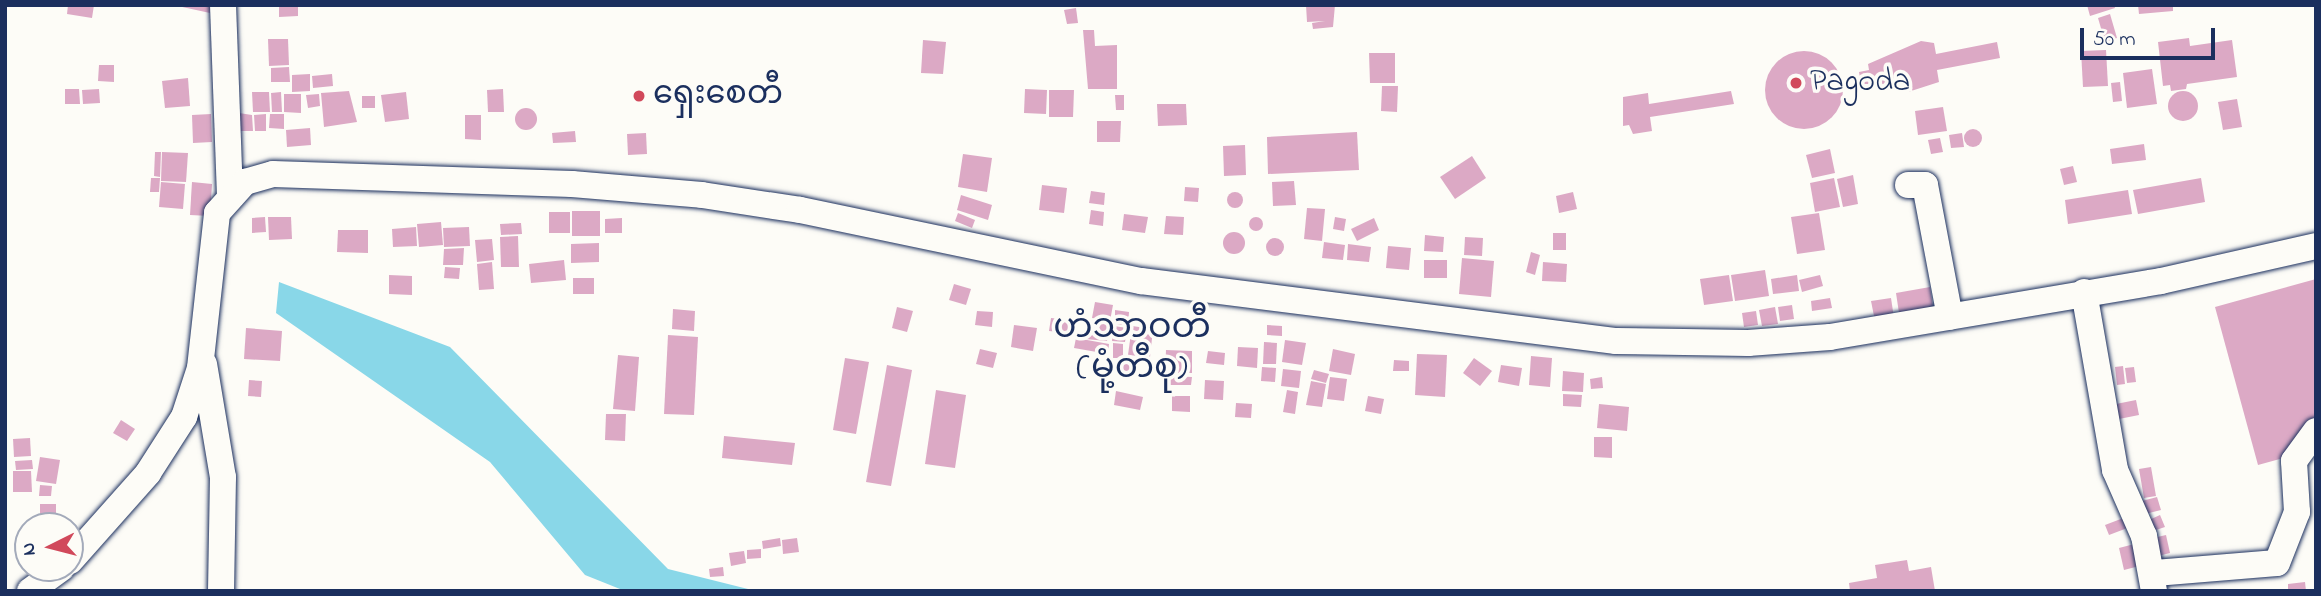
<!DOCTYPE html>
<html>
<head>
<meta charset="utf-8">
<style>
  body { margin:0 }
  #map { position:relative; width:2321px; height:596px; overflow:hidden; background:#fdfcf7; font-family:"Indie Flower","Noto Sans Myanmar",sans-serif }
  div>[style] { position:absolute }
  .water>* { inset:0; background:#89d7e8 }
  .building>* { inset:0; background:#dca9c5 }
  .round { border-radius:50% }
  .roads { filter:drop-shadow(0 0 2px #1b2f5e) drop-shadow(0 0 2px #1b2f5e) }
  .minor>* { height:26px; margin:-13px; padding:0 13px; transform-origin:13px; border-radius:13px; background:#fdfcf7 }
  .dots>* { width:19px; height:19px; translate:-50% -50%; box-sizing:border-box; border:4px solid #fdfcf7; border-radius:50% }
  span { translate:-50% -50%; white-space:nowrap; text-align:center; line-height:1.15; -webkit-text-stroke:7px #fdfcf7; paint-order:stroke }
  .poi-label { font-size:32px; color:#1b2f5e }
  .left { translate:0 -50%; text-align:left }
  .quarter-label { font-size:35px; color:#1b2f5e }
  .frame { position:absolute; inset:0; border:7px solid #1b2f5e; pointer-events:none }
  .north { position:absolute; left:14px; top:512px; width:70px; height:70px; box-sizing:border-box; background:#fdfcf7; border:2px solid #a3aaba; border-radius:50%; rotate:264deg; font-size:19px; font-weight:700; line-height:28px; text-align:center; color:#1b2f5e }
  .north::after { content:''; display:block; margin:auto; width:24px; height:32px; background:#d1495b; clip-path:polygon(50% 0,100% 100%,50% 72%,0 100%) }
  .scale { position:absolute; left:2080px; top:28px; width:135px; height:32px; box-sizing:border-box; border:4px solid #1b2f5e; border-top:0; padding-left:9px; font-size:21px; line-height:24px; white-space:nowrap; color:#1b2f5e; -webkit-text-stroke:5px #fdfcf7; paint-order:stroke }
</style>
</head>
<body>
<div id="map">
  <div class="water">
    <div style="clip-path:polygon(279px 282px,450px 347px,668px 569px,756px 591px,625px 591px,585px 575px,490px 462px,276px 313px)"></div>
  </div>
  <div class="building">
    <div style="clip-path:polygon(68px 5px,94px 5px,92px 18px,67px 14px)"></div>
    <div style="clip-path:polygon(173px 5px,211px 5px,210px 13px)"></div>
    <div style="clip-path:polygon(279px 5px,298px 5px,298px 16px,279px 17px)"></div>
    <div style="clip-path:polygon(1306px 5px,1335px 5px,1333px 27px,1313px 29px,1312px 23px,1325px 21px,1307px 22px)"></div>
    <div style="clip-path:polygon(2087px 5px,2114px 5px,2115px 8px,2090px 16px)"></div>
    <div style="clip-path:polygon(2138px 5px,2173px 5px,2173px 11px,2139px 14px)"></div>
    <div style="clip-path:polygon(1076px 8px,1078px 23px,1067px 24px,1064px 10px)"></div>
    <div style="clip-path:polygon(2110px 14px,2117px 38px,2105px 42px,2098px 18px)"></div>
    <div style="clip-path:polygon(1083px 30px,1094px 30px,1095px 46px,1117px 45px,1117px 89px,1088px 89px)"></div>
    <div style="clip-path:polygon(2189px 38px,2190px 46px,2232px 40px,2237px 77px,2187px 84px,2186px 89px,2171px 91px,2170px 85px,2163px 86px,2158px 42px)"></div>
    <div style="clip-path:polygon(268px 39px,288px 39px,289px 65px,269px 66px)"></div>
    <div style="clip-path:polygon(923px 40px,946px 42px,943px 74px,921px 73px)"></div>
    <div style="clip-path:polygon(1921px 41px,1934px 43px,1936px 54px,1997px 42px,2000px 58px,1937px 70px,1939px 82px,1908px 92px,1907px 87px,1889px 90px,1889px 84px,1861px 84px,1859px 72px,1869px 70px,1868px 64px)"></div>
    <div style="clip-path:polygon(2106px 50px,2108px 86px,2083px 87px,2081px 51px)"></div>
    <div class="round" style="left:1765px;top:51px;width:78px;height:78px"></div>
    <div style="clip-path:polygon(1369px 53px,1395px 53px,1395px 83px,1370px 83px)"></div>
    <div style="clip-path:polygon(99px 65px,114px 65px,114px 82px,98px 81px)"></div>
    <div style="clip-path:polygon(289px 67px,290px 82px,271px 82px,271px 68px)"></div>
    <div style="clip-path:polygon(2152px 69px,2157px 104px,2127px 108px,2123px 73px)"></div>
    <div style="clip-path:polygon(310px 74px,310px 91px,292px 92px,292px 75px)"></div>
    <div style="clip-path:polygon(332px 74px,333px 86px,313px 88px,312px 76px)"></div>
    <div style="clip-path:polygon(188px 78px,190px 106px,165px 108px,162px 81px)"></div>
    <div style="clip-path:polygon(2120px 82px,2122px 101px,2113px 102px,2111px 83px)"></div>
    <div style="clip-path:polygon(1382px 86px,1398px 86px,1397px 112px,1381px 111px)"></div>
    <div style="clip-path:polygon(65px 89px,79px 89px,80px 104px,65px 104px)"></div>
    <div style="clip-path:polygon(99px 89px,100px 103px,83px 104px,82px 90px)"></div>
    <div style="clip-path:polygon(503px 89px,504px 112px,488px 112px,487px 90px)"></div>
    <div style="clip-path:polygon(1025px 89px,1047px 90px,1046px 114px,1024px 113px)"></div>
    <div style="clip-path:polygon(1049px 90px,1074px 90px,1073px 117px,1049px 117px)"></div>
    <div class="round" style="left:2168px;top:91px;width:30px;height:30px"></div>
    <div style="clip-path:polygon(349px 91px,357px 122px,324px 127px,321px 93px)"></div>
    <div style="clip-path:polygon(1731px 91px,1734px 104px,1650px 117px,1652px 131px,1633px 134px,1629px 125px,1623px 126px,1623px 97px,1648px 93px,1649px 104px)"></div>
    <div style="clip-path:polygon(252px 92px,269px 92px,270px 112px,253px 112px)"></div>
    <div style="clip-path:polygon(281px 92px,282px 112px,272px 112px,271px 93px)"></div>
    <div style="clip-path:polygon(406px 92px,409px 119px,385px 122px,381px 95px)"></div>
    <div style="clip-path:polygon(284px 94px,301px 94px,301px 113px,284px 112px)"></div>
    <div style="clip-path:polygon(319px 94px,320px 106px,308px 108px,306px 95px)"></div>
    <div style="clip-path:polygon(1115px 95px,1124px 95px,1124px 110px,1116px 110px)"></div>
    <div style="clip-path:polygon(362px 96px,375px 96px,375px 108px,362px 108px)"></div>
    <div style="clip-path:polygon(2237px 99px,2242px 127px,2223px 130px,2218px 102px)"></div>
    <div style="clip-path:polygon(1157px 104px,1186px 104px,1187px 125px,1158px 126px)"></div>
    <div style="clip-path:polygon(1943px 107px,1947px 131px,1918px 135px,1915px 111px)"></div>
    <div class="round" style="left:515px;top:108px;width:22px;height:22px"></div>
    <div style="clip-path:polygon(239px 113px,252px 115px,253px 131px,240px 131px)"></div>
    <div style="clip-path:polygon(211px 114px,212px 142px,193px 143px,192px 115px)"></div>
    <div style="clip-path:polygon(266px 114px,266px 131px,255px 131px,254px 115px)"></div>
    <div style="clip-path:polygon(270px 114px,284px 114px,284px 129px,269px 128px)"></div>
    <div style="clip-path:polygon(465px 115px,481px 115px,481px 140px,465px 139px)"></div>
    <div style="clip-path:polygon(1097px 121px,1121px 121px,1120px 142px,1097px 142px)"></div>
    <div style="clip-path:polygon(310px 128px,311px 145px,287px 147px,286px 130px)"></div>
    <div class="round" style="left:1964px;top:129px;width:18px;height:18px"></div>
    <div style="clip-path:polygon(575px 131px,576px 142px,553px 143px,552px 133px)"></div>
    <div style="clip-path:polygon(1357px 132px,1359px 170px,1268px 174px,1267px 137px)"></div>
    <div style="clip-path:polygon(646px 133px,647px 154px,628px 155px,627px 134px)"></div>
    <div style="clip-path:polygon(1962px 133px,1964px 147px,1951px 148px,1949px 135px)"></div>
    <div style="clip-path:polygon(1940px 138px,1943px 152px,1931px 154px,1928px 140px)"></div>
    <div style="clip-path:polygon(2144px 144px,2146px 160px,2112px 164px,2110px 149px)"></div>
    <div style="clip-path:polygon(1245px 145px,1246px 175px,1224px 176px,1223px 146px)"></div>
    <div style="clip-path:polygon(1830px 149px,1835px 173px,1812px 178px,1806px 155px)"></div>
    <div style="clip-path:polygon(155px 152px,161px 152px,160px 177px,154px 176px)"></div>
    <div style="clip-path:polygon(162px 152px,188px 153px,186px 182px,161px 181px)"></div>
    <div style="clip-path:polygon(963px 154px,992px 158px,987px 192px,958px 187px)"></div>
    <div style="clip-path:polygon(1472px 156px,1486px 178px,1455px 199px,1440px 177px)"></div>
    <div style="clip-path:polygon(2073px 166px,2077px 182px,2064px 185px,2060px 169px)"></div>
    <div style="clip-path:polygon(1853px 175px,1858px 204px,1843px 207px,1837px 179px)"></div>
    <div style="clip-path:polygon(151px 178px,160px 178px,159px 192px,150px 192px)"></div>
    <div style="clip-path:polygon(1834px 178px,1840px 207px,1815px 212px,1810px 183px)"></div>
    <div style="clip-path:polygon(2201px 178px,2205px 202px,2138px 214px,2133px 190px)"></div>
    <div style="clip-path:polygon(1294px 181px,1296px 205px,1273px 206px,1272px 182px)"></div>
    <div style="clip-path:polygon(161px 182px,185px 184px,183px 209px,159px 207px)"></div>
    <div style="clip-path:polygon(192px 182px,212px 184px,210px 216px,190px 215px)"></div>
    <div style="clip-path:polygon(1042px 185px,1067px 188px,1064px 213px,1039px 210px)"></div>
    <div style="clip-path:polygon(1185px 187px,1199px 188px,1198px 202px,1184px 201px)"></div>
    <div style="clip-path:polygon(2128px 190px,2132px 214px,2068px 224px,2065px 200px)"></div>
    <div style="clip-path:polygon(1091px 191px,1105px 193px,1104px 205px,1089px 203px)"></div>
    <div style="clip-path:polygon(1573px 192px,1577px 209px,1559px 213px,1556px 196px)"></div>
    <div class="round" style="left:1227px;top:192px;width:16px;height:16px"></div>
    <div style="clip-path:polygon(961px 195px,992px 205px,988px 220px,957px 210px)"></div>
    <div style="clip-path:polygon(1307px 208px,1325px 209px,1322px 241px,1304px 239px)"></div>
    <div style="clip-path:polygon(1091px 210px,1104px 212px,1103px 226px,1089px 224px)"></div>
    <div style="clip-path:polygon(572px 211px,600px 211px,600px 236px,572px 236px)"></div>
    <div style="clip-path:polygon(549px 212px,570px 212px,570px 233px,549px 233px)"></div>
    <div style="clip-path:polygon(958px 213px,975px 220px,972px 228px,955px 221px)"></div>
    <div style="clip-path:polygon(1819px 213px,1825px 250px,1797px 254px,1791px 217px)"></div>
    <div style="clip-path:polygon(1124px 214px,1148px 217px,1145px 233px,1122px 230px)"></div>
    <div style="clip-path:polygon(1166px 216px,1184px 217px,1183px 235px,1164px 234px)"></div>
    <div style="clip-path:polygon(265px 217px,266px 232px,252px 233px,252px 218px)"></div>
    <div style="clip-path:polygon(268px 217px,291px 217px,292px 239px,269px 240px)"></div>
    <div style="clip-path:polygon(1335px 217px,1346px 219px,1344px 231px,1333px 229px)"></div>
    <div class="round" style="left:1249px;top:217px;width:14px;height:14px"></div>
    <div style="clip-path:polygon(622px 218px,622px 233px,605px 233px,605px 219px)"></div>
    <div style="clip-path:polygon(1374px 218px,1379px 230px,1357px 241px,1351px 229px)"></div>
    <div style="clip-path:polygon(441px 222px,443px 245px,419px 247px,417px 224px)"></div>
    <div style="clip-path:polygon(521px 223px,522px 234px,501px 235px,500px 224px)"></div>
    <div style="clip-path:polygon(416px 227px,417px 246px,393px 247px,392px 229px)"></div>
    <div style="clip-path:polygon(469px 227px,470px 246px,444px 247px,443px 228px)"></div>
    <div style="clip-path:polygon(338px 230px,368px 230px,368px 253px,337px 252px)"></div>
    <div class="round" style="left:1223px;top:232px;width:22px;height:22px"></div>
    <div style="clip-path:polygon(1553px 233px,1566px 233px,1566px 250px,1553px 250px)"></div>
    <div style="clip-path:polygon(1425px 235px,1444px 237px,1443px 252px,1424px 251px)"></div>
    <div style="clip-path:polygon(518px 236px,519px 267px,501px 267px,500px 237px)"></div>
    <div style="clip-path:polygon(1465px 237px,1483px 238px,1482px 256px,1464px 255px)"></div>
    <div class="round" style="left:1266px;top:238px;width:18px;height:18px"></div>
    <div style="clip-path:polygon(492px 239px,494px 260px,477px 262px,475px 240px)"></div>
    <div style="clip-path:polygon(1324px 242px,1345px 245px,1343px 260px,1322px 258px)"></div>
    <div style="clip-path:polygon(599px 243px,599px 262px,571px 263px,571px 244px)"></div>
    <div style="clip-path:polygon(1348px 244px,1371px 247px,1369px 262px,1347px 260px)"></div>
    <div style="clip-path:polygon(1388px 246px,1411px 248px,1409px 270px,1386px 268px)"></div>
    <div style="clip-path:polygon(464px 248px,463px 265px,443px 265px,444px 249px)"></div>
    <div style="clip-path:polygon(1531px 252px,1540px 255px,1535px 275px,1526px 272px)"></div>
    <div style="clip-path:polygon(1462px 258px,1494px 261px,1491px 297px,1459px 294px)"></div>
    <div style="clip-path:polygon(564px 260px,566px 280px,531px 283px,529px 264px)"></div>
    <div style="clip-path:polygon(1424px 260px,1447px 260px,1447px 278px,1424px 278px)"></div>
    <div style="clip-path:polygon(492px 262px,494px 289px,479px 290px,477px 264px)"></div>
    <div style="clip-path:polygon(1543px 262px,1567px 264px,1566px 282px,1542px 281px)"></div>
    <div style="clip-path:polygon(445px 267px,460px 268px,459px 279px,444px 278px)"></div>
    <div style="clip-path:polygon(1765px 270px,1769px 296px,1735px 301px,1731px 275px)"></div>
    <div style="clip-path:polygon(389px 275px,412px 276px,412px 295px,389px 294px)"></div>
    <div style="clip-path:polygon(1729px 275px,1733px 301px,1704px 305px,1700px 279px)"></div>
    <div style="clip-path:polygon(1797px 275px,1799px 291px,1773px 294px,1771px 279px)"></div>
    <div style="clip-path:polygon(1820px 275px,1823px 286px,1802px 292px,1799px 280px)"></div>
    <div style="clip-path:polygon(573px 278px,594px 278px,594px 294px,573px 294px)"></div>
    <div style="clip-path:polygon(2316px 279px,2316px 449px,2258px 465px,2215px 307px)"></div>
    <div style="clip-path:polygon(954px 284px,971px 289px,966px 305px,949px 300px)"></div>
    <div style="clip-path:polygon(1930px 287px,1933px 307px,1899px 313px,1896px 293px)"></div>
    <div style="clip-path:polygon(1830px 298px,1832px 308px,1812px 311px,1811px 301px)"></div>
    <div style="clip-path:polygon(1891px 298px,1894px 318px,1875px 321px,1871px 301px)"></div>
    <div style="clip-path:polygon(1095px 302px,1113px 305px,1110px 321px,1092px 318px)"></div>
    <div style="clip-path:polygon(1792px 305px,1794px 319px,1780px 321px,1778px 307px)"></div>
    <div style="clip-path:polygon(897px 307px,913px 311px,907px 332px,892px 328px)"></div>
    <div style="clip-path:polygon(1775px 307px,1778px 324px,1762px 326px,1759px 310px)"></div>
    <div style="clip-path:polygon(673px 309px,695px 311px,694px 331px,672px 329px)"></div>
    <div style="clip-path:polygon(1115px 310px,1129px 312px,1128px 325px,1115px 324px)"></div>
    <div style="clip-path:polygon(977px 311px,993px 312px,992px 327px,975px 325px)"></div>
    <div style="clip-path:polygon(1756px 311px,1758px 325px,1744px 327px,1742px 313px)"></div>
    <div style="clip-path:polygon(1051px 318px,1069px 320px,1068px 333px,1049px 331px)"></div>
    <div style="clip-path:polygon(1087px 320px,1110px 322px,1107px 341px,1085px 339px)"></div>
    <div style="clip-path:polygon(1014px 325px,1037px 328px,1033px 351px,1011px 347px)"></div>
    <div style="clip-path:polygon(1267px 325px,1282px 326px,1282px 336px,1267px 335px)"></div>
    <div style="clip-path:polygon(1114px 326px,1127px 328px,1125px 342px,1112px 341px)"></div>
    <div style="clip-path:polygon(1132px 326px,1153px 329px,1150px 357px,1128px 355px)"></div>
    <div style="clip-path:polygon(246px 328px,282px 331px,280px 361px,244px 359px)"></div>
    <div style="clip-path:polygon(668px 335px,698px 337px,694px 415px,664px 414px)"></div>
    <div style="clip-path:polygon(1076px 338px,1109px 344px,1108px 354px,1074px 348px)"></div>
    <div style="clip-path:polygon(1285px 340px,1306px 343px,1302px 365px,1282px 362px)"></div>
    <div style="clip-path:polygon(1264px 342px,1277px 343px,1276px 364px,1263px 364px)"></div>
    <div style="clip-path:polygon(1113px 343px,1123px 344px,1123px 358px,1113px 358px)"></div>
    <div style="clip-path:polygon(1238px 347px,1258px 348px,1257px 368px,1237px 366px)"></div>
    <div style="clip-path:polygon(980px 349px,997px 353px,993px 368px,976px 364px)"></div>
    <div style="clip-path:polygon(1333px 349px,1355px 354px,1351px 375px,1329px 371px)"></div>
    <div style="clip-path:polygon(1166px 350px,1192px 351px,1192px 373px,1165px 373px)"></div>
    <div style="clip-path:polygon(1208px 351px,1225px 353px,1224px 365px,1206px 363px)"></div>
    <div style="clip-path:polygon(1417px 354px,1447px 355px,1445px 397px,1415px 395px)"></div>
    <div style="clip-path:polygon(618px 355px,639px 357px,635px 411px,613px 409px)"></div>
    <div style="clip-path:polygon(1531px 356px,1552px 358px,1550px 387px,1529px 385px)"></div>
    <div style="clip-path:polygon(845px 358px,869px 362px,856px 434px,833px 430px)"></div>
    <div style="clip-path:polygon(1474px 358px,1492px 371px,1480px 386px,1463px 373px)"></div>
    <div style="clip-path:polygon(1394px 360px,1409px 361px,1409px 371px,1393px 371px)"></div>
    <div style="clip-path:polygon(1122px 361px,1134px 363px,1133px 376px,1120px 374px)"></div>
    <div style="clip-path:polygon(887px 365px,912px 370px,891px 486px,866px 482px)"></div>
    <div style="clip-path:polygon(1501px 365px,1522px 368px,1519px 386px,1498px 382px)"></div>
    <div style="clip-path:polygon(2123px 366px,2125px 384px,2117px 385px,2115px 367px)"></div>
    <div style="clip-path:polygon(1262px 367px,1276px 368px,1275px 382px,1261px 381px)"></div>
    <div style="clip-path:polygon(2134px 367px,2136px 382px,2127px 383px,2125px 368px)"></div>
    <div style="clip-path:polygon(1283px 369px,1301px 371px,1299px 388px,1281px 386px)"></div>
    <div style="clip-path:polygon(1314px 370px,1329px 374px,1326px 383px,1311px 379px)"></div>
    <div style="clip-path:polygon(1563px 371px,1584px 373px,1583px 392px,1562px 391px)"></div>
    <div style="clip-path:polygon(1168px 376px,1192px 377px,1191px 385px,1168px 385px)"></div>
    <div style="clip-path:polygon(1330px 377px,1347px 379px,1344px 401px,1327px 399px)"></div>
    <div style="clip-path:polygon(1602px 377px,1603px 388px,1591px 389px,1590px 379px)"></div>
    <div style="clip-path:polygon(249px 380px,262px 381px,261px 397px,248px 396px)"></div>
    <div style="clip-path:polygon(1205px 380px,1224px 381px,1223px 400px,1204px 399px)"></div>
    <div style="clip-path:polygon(1311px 381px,1326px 384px,1322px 407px,1306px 405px)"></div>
    <div style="clip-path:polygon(936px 390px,966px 395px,955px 468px,925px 464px)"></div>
    <div style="clip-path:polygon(1287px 390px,1298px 392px,1295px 414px,1283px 412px)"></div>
    <div style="clip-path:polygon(1116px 391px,1143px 397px,1140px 410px,1114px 405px)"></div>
    <div style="clip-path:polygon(1563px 394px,1582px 395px,1581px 407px,1563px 406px)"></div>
    <div style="clip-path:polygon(1172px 396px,1190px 396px,1190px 412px,1172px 411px)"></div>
    <div style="clip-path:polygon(1368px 396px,1384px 399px,1381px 414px,1365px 411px)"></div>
    <div style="clip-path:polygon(2136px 400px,2139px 415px,2119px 419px,2116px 404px)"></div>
    <div style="clip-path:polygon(1236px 403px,1252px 404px,1251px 418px,1235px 417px)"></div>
    <div style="clip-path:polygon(1599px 404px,1629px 407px,1627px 431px,1597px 428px)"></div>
    <div style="clip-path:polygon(606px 414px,626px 414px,625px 441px,605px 440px)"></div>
    <div style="clip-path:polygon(121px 420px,135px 429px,127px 441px,113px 433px)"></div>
    <div style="clip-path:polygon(724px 436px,795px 443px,792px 465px,722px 458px)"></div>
    <div style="clip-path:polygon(1594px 437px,1612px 437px,1612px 458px,1594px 457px)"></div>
    <div style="clip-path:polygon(30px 438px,31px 456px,14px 457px,13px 439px)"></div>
    <div style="clip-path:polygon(40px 457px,60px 460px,56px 484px,36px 481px)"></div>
    <div style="clip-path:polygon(32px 460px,33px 469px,16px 470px,15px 461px)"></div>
    <div style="clip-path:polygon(2151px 467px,2156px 496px,2144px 498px,2139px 469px)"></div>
    <div style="clip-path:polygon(13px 471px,31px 471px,32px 492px,13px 492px)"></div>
    <div style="clip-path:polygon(40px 485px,52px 486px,51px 496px,39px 496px)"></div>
    <div style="clip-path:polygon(2157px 497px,2161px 510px,2145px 514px,2142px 501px)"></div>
    <div style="clip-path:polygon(40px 504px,56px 504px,56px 517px,40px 517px)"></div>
    <div style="clip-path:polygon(2160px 515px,2165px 527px,2153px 531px,2149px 520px)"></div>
    <div style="clip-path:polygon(2126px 517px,2130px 527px,2109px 535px,2105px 525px)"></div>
    <div style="clip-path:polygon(2166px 535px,2170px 553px,2154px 557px,2149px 539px)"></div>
    <div style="clip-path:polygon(780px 538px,781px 546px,763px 549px,762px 541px)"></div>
    <div style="clip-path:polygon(797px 538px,799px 552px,783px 554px,782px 540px)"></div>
    <div style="clip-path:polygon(2142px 542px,2147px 564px,2124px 570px,2119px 548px)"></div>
    <div style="clip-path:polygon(761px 549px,761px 558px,747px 559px,747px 550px)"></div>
    <div style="clip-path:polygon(744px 551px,746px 563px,731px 566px,729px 553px)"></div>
    <div style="clip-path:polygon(1907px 560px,1909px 571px,1931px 567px,1935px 591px,1850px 591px,1849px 583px,1877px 578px,1875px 565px)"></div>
    <div style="clip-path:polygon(723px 567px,724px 576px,710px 577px,709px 569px)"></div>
    <div style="clip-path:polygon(2305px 582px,2306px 591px,2288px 591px,2288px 584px)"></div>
  </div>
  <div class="roads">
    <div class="minor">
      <div style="left:223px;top:5px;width:190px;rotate:87.9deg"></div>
      <div style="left:1908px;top:185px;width:17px"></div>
      <div style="left:1925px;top:185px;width:134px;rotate:79.3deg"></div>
      <div style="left:2084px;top:292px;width:181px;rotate:80.1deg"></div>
      <div style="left:2115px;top:470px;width:72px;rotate:66.3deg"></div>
      <div style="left:2144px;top:536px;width:56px;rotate:79.7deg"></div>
      <div style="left:204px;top:364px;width:115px;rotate:80.5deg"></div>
      <div style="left:223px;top:477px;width:114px;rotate:91deg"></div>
      <div style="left:70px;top:561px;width:118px;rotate:-48.4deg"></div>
      <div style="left:148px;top:473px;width:67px;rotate:-57.3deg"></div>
      <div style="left:184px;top:417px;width:52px;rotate:-71.9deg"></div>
      <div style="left:200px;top:368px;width:156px;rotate:-83.7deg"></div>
      <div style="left:217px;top:213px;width:42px;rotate:-47.9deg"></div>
      <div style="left:245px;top:182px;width:29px;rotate:-16deg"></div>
      <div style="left:273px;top:174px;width:299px;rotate:1.9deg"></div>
      <div style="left:572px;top:184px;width:130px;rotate:4.8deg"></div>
      <div style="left:702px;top:195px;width:99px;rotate:8.7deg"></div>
      <div style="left:800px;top:210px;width:348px;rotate:11.8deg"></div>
      <div style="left:1141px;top:281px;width:479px;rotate:7.2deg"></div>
      <div style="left:1616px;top:341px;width:132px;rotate:0.9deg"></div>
      <div style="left:1748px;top:343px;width:82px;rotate:-4.2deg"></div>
      <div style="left:1830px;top:337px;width:336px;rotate:-9.6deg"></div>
      <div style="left:2161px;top:281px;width:159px;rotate:-12.7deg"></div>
      <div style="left:2155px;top:573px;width:122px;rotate:-4.7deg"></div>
      <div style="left:2277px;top:563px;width:55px;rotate:-68.6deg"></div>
      <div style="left:2297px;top:512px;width:51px;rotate:-93.4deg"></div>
      <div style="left:2294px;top:461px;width:37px;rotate:-54deg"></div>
      <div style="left:30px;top:591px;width:39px;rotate:-36deg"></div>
    </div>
  </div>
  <div class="dots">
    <div style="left:1796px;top:83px;background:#d1495b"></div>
    <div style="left:639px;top:96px;background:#d1495b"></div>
  </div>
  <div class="poi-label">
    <span class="left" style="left:1810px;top:83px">Pagoda</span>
    <span class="left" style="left:653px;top:96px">ရှေးစေတီ</span>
  </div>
  <div class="quarter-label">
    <span style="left:1132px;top:349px">ဟံသာဝတီ<br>(မုံ့တီစု)</span>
  </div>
  <div class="frame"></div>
  <div class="north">N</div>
  <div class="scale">50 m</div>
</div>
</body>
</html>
